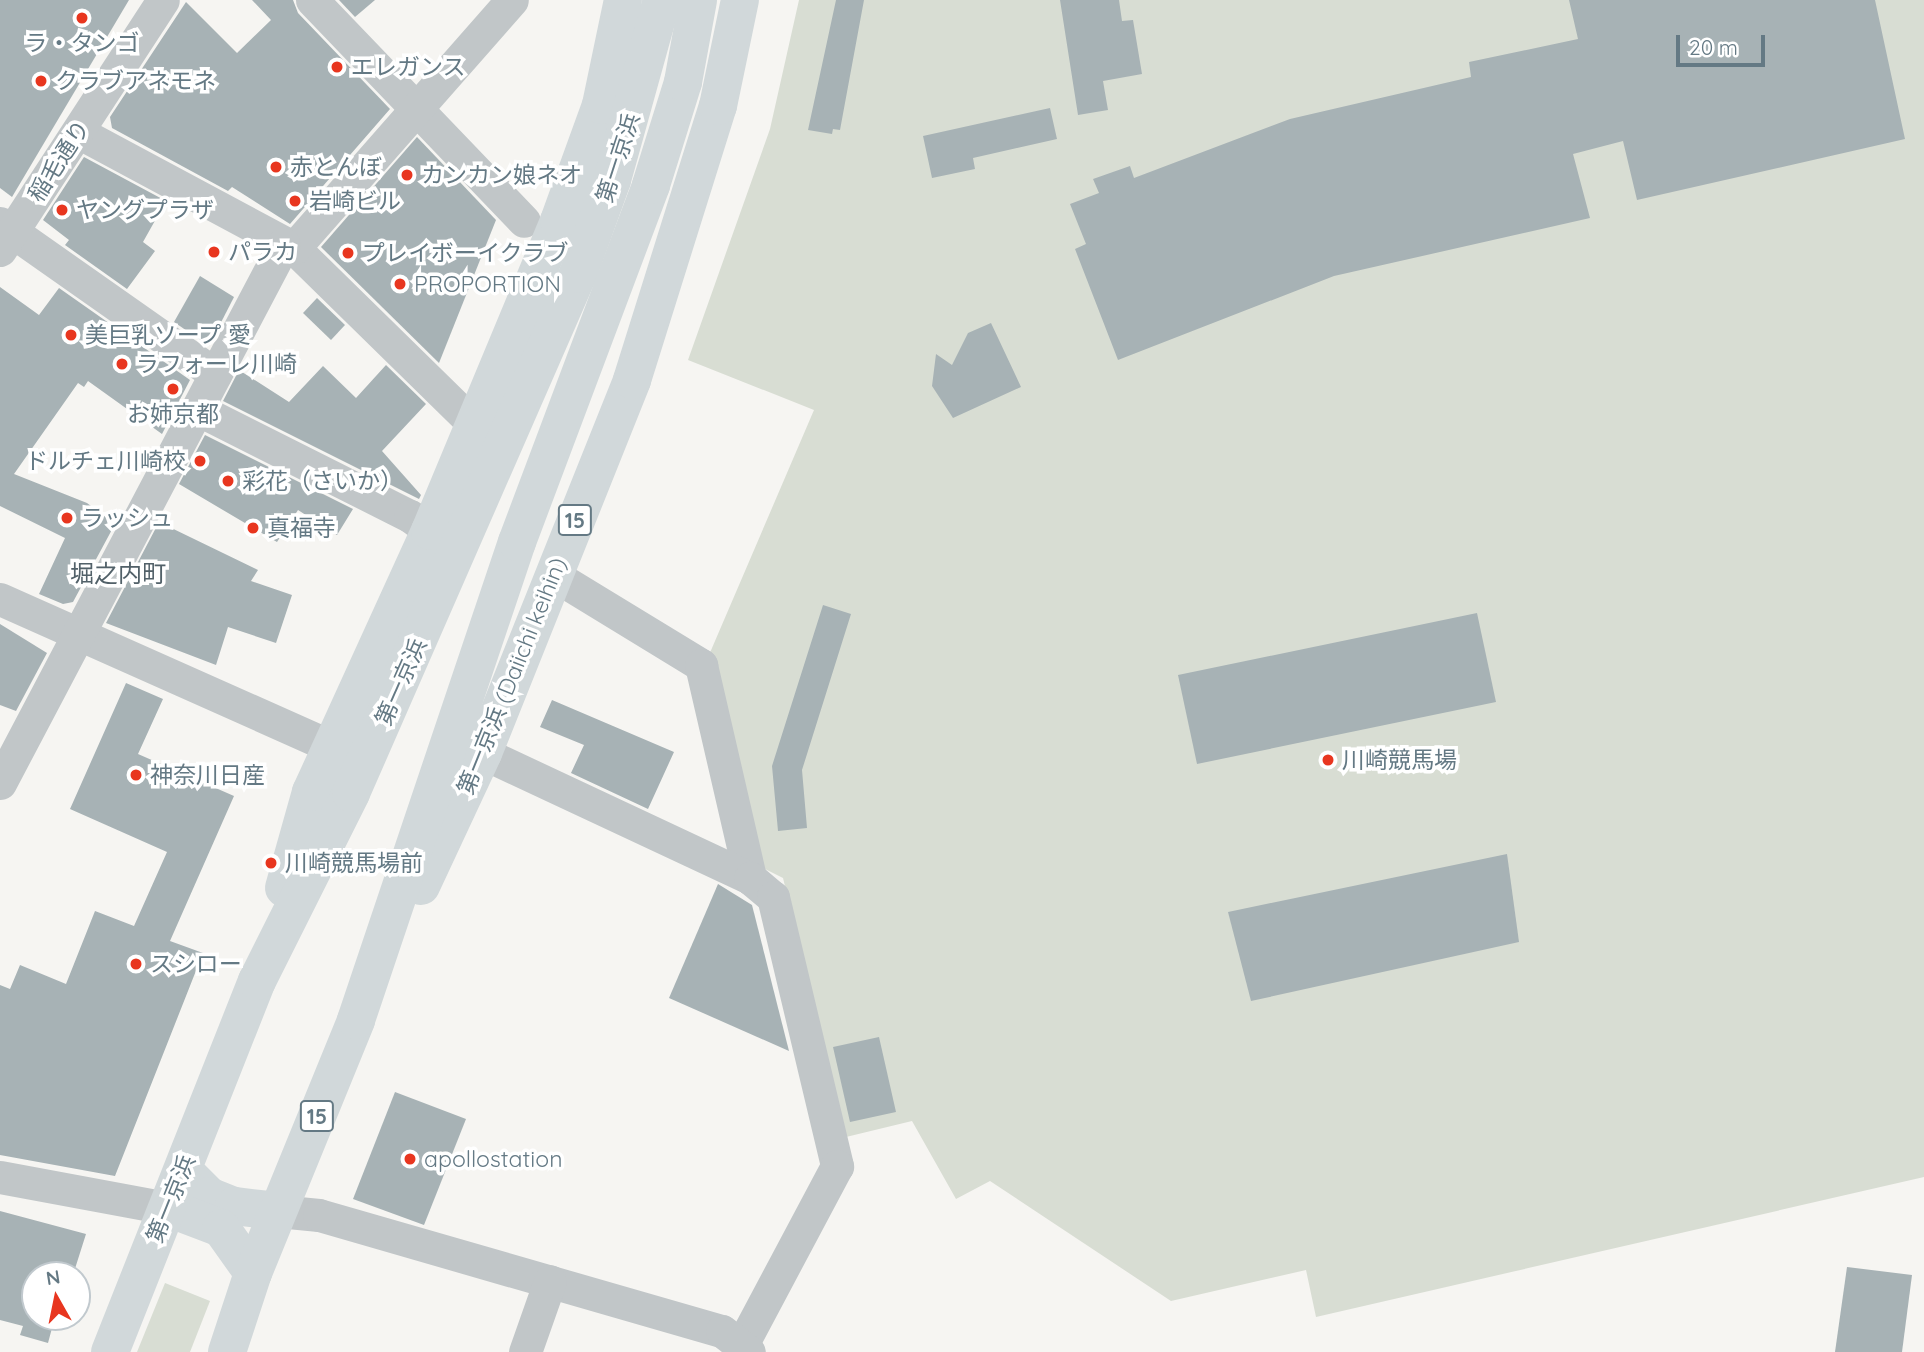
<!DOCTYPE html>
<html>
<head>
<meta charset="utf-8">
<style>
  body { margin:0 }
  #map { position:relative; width:1924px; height:1352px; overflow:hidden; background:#f6f5f2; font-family:Quicksand,"Noto Sans JP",sans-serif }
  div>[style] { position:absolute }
  .green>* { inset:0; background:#d8ddd3 }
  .building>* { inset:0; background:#a7b2b5 }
  .minor>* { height:33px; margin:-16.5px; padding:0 16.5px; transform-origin:16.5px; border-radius:16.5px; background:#c1c6c8 }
  .highway>* { height:38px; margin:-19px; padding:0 19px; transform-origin:19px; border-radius:19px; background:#d1d8da }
  .dots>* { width:19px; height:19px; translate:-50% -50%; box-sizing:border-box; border:4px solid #fff; border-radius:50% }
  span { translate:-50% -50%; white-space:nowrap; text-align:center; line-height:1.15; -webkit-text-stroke:7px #fff; paint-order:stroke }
  .shield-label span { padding:2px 5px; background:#fff; border:2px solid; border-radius:5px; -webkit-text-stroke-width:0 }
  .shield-label { font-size:21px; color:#647984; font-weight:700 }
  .poi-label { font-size:23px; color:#647984 }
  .left { translate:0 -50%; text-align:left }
  .right { translate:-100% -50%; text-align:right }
  .street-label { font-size:23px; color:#647984 }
  .neighbourhood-label { font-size:24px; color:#526169 }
  .north { position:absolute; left:21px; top:1261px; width:70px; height:70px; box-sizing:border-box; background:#fff; border:2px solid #c1c9ce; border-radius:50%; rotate:351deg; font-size:19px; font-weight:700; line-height:28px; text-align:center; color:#647984 }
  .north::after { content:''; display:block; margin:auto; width:24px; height:32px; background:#e8361f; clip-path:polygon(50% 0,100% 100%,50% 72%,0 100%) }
  .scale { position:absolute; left:1676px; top:35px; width:89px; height:32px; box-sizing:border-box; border:4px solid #647984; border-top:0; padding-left:9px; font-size:21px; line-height:24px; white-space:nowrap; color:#647984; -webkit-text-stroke:5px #fff; paint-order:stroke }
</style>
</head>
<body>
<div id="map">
  <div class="green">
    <div style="clip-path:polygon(799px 0,1924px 0,1924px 1177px,1316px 1317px,1306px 1270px,1171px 1301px,990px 1181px,956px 1199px,912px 1121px,846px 1137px,783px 878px,755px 864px,709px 655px,814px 410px,688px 360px,770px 129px)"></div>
    <div style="clip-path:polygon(165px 1283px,210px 1301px,190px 1352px,137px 1352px)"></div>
  </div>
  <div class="building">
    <div style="clip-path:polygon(0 0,129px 0,12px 197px,0 188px)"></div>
    <div style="clip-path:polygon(252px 0,293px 0,298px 13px,390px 109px,290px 224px,232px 187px,228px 191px,112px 128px,110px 117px,186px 2px,237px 53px,271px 20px)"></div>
    <div style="clip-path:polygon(339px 0,375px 0,355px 17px)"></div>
    <div style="clip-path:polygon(836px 0,864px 0,840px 130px,833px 129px,832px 134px,808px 130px)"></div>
    <div style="clip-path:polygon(1060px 0,1119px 0,1122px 21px,1133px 20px,1142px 74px,1103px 81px,1108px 110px,1078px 115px)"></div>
    <div style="clip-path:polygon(1569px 0,1875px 0,1905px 139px,1637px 200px,1623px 141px,1573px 154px,1590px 218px,1334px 276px,1118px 360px,1075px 249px,1086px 244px,1070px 204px,1099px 193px,1093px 179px,1130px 166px,1134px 178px,1290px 119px,1471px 77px,1469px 62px,1578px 39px)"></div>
    <div style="clip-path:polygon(1050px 108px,1057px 139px,973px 158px,975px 169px,932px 178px,923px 136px)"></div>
    <div style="clip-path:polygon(417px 137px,496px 220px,439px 363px,321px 247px)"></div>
    <div style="clip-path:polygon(84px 157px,166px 201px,143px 242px,155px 251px,127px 289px,65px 245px,69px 240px,43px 220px)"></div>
    <div style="clip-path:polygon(200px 276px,234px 297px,209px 346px,174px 322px)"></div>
    <div style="clip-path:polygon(0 287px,39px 315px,59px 288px,190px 380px,162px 434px,88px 381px,84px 387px,78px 383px,14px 474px,87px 503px,115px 524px,73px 602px,63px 604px,39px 594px,65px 538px,0 506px)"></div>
    <div style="clip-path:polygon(317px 298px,345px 325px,331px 340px,303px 313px)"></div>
    <div style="clip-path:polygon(991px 323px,1021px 387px,953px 418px,932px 386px,936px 354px,952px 365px,968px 333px)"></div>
    <div style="clip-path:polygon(386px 365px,426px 404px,382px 451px,421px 495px,419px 499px,223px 401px,239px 370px,289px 402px,323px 366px,356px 398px)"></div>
    <div style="clip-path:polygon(205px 435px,353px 509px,337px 535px,298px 510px,277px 542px,179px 484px)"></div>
    <div style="clip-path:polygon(159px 522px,258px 570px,251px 581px,292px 595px,276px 643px,228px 627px,216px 665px,106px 623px)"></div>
    <div style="clip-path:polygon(823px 605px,851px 614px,802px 770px,807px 828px,778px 831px,772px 766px)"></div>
    <div style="clip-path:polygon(1477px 613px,1496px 702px,1197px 764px,1178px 675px)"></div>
    <div style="clip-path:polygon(0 624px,47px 653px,16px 711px,0 705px)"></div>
    <div style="clip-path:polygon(126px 683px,163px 699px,138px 754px,234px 796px,170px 941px,203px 953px,115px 1176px,0 1155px,0 985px,10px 989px,20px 965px,66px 984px,95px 911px,134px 926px,167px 852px,70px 809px)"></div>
    <div style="clip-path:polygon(552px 700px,674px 752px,648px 809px,571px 773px,584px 745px,540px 727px)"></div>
    <div style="clip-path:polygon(1507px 854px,1519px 942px,1251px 1001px,1228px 912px)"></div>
    <div style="clip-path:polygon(718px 884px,752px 905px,789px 1051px,669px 998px)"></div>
    <div style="clip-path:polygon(879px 1037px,896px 1112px,850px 1122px,833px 1047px)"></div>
    <div style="clip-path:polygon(395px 1092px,466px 1119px,424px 1225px,353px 1199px)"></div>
    <div style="clip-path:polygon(0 1211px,86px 1234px,73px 1275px,35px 1275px,35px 1317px,55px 1317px,48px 1343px,20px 1335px,23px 1326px,0 1320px)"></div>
    <div style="clip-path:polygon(1847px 1267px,1912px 1275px,1902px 1352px,1835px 1352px)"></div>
  </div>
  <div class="minor">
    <div style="left:312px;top:0;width:306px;rotate:46.2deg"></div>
    <div style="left:78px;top:132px;width:245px;rotate:28.2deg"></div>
    <div style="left:294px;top:248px;width:250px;rotate:44.4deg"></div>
    <div style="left:0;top:223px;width:263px;rotate:35.1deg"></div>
    <div style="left:294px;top:248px;width:330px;rotate:-48.7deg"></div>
    <div style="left:0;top:250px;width:298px;rotate:-56.9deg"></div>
    <div style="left:197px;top:409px;width:238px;rotate:26.7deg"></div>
    <div style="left:410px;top:516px;width:25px;rotate:37deg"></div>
    <div style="left:552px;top:574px;width:175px;rotate:31.4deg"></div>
    <div style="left:701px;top:665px;width:219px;rotate:77deg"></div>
    <div style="left:0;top:599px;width:364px;rotate:24deg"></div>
    <div style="left:483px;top:753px;width:295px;rotate:25.1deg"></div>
    <div style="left:750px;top:878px;width:30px;rotate:40deg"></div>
    <div style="left:773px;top:897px;width:277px;rotate:76.6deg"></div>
    <div style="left:837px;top:1166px;width:203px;rotate:118deg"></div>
    <div style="left:0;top:783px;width:609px;rotate:-62.22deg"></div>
    <div style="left:0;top:1177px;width:171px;rotate:10.5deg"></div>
    <div style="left:278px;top:1211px;width:41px;rotate:5.6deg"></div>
    <div style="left:319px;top:1215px;width:419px;rotate:16.1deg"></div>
    <div style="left:722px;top:1331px;width:34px;rotate:38deg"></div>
    <div style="left:525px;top:1352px;width:75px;rotate:-70.6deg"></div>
  </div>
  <div class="highway">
    <div style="left:421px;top:886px;width:147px;rotate:-65deg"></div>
    <div style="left:483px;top:753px;width:402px;rotate:-68.2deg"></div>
    <div style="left:632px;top:380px;width:287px;rotate:-72.6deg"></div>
    <div style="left:718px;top:106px;width:108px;rotate:-78.3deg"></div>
    <div style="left:284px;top:888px;width:100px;rotate:-74.3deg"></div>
    <div style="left:311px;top:792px;width:287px;rotate:-65.5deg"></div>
    <div style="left:430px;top:531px;width:336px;rotate:-67.4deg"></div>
    <div style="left:559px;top:221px;width:123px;rotate:-70.1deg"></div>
    <div style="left:601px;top:105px;width:107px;rotate:-78.2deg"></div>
    <div style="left:192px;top:1179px;width:24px;rotate:45deg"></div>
    <div style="left:209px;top:1196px;width:27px;rotate:22deg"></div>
    <div style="left:234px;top:1206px;width:44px;rotate:6.5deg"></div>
    <div style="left:168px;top:1208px;width:57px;rotate:20.7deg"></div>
    <div style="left:221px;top:1228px;width:55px;rotate:54.6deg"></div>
    <div style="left:110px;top:1352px;width:399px;rotate:-68.4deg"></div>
    <div style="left:257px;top:981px;width:210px;rotate:-63.4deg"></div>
    <div style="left:351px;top:793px;width:566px;rotate:-66.38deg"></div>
    <div style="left:578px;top:274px;width:100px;rotate:-70.1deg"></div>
    <div style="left:612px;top:180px;width:187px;rotate:-74.5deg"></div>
    <div style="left:227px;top:1352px;width:83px;rotate:-71.8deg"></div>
    <div style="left:253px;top:1273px;width:273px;rotate:-67.8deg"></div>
    <div style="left:356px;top:1020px;width:504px;rotate:-71.39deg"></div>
    <div style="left:517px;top:542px;width:381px;rotate:-69.4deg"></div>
    <div style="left:651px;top:185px;width:108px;rotate:-72.7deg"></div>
    <div style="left:683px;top:82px;width:83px;rotate:-79.6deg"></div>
  </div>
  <div class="dots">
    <div style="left:82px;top:18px;background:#e8361f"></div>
    <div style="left:337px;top:67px;background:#e8361f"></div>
    <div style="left:41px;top:81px;background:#e8361f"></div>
    <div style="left:276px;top:167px;background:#e8361f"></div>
    <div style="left:407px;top:175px;background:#e8361f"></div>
    <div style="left:295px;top:201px;background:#e8361f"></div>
    <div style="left:62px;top:210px;background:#e8361f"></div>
    <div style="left:214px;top:252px;background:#e8361f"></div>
    <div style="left:348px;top:253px;background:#e8361f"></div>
    <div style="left:400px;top:284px;background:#e8361f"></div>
    <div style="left:71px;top:335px;background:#e8361f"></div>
    <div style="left:122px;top:364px;background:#e8361f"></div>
    <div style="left:173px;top:389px;background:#e8361f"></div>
    <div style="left:200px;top:461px;background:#e8361f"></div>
    <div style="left:228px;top:481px;background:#e8361f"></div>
    <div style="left:67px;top:518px;background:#e8361f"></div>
    <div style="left:253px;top:528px;background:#e8361f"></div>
    <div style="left:1328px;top:760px;background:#e8361f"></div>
    <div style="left:136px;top:775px;background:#e8361f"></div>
    <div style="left:271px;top:863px;background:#e8361f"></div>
    <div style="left:136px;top:964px;background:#e8361f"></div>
    <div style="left:410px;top:1159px;background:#e8361f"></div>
  </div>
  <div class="shield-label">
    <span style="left:575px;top:520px">15</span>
    <span style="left:317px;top:1116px">15</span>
  </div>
  <div class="poi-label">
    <span style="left:82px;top:43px">ラ・タンゴ</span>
    <span class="left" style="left:351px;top:67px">エレガンス</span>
    <span class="left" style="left:55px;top:81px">クラブアネモネ</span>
    <span class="left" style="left:290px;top:167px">赤とんぼ</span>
    <span class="left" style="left:421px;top:175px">カンカン娘ネオ</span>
    <span class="left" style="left:309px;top:201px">岩崎ビル</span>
    <span class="left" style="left:76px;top:210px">ヤングプラザ</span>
    <span class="left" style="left:228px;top:252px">パラカ</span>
    <span class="left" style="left:362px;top:253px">プレイボーイクラブ</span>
    <span class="left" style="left:414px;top:284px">PROPORTION</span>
    <span class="left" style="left:85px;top:335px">美巨乳ソープ 愛</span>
    <span class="left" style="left:136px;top:364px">ラフォーレ川崎</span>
    <span style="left:173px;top:414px">お姉京都</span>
    <span class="right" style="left:186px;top:461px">ドルチェ川崎校</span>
    <span class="left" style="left:242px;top:481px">彩花（さいか）</span>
    <span class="left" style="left:81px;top:518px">ラッシュ</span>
    <span class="left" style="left:267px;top:528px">真福寺</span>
    <span class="left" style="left:1342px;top:760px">川崎競馬場</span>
    <span class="left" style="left:150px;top:775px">神奈川日産</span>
    <span class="left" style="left:285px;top:863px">川崎競馬場前</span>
    <span class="left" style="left:150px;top:964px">スシロー</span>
    <span class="left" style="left:424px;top:1159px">apollostation</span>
  </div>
  <div class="street-label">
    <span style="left:618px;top:158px;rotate:-72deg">第一京浜</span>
    <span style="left:59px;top:161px;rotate:-57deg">稲毛通り</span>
    <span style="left:512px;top:676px;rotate:-68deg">第一京浜 (Daiichi keihin)</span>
    <span style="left:401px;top:682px;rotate:-66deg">第一京浜</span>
    <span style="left:171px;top:1199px;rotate:-68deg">第一京浜</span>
  </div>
  <div class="neighbourhood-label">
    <span style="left:118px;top:574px">堀之内町</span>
  </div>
  <div class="north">N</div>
  <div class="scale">20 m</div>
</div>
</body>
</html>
